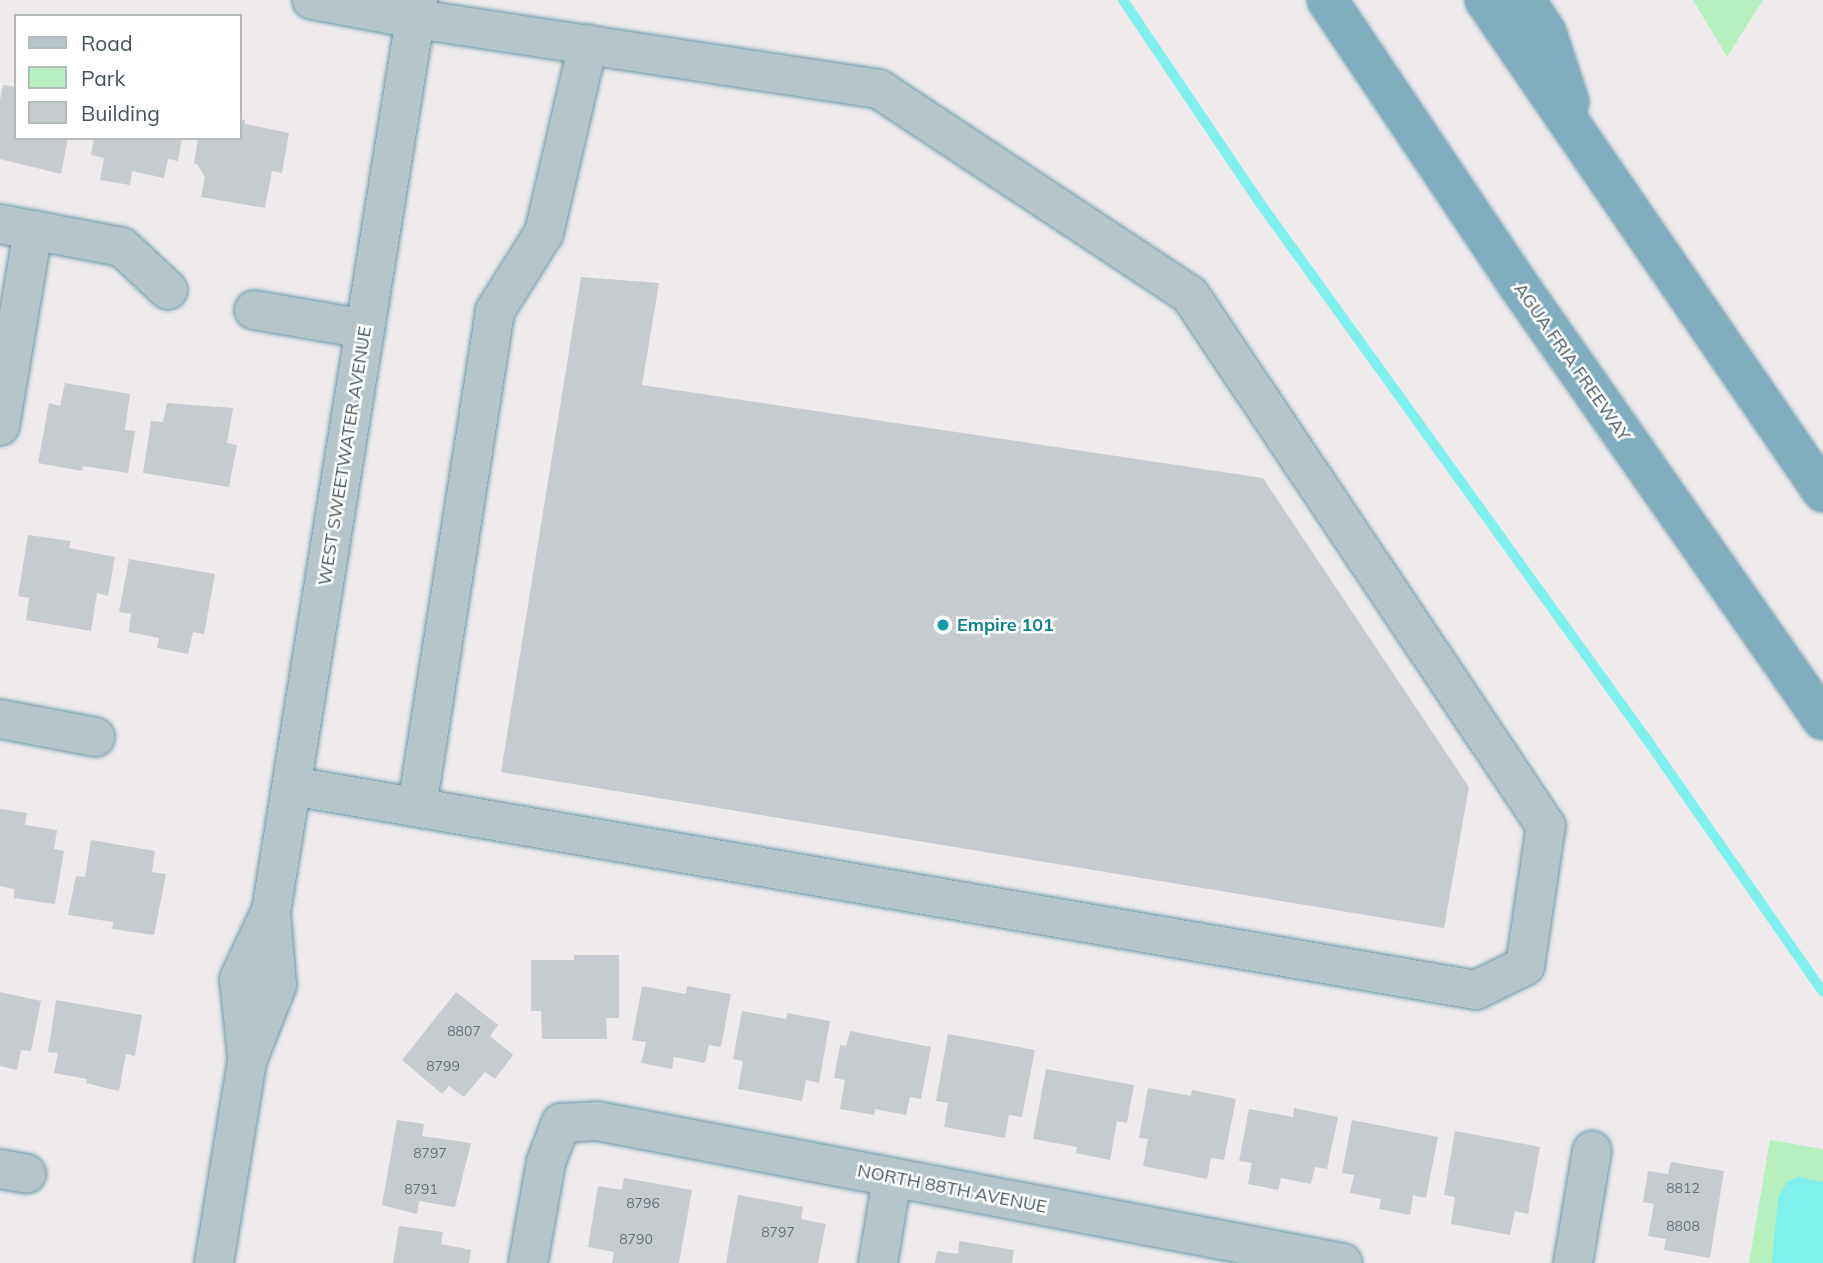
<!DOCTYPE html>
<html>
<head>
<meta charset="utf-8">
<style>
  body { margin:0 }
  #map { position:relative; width:1823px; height:1263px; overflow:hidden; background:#efebec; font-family:Mulish,sans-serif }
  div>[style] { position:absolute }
  .green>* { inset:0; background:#b6f0be }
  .water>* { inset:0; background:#80f0ec }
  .stream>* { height:10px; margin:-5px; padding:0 5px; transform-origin:5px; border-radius:5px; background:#80f0ec }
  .building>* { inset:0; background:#c5cbcf }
  .roads { filter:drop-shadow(0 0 2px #6b99aa) drop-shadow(0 0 2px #6b99aa) }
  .minor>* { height:38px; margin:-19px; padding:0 19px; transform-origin:19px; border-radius:19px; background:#b6c5ca }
  .highway>* { height:38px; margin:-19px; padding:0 19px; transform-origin:19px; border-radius:19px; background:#80aebe }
  .dots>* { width:19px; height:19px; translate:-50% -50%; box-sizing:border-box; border:4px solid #fff; border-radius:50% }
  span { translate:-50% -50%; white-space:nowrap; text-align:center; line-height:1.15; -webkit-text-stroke:5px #fff; paint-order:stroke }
  .number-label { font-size:14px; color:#647277 }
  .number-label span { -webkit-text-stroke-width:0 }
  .street-label { font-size:18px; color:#43555a }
  .culture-label { font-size:18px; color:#0d838f; font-weight:700 }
  .left { translate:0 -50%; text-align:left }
  .legend { position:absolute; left:14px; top:14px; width:228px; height:126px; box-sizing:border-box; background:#fff; border:2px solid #b4bbbd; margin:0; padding:9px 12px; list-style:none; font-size:21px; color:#43555a }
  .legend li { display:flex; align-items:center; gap:14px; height:35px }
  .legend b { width:35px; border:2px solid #b4bbbd }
</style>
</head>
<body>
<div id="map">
  <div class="green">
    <div style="clip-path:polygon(1693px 0,1763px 0,1727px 57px)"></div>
    <div style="clip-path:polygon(1770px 1140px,1823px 1149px,1823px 1263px,1749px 1263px)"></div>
  </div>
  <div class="water">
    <div style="clip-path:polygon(1799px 1177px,1823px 1182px,1823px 1263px,1772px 1263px,1778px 1198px,1787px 1182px)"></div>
  </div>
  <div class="stream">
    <div style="left:1123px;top:0;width:245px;rotate:56deg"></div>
    <div style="left:1260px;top:203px;width:667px;rotate:54.21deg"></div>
    <div style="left:1650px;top:744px;width:302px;rotate:55.1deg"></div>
  </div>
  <div class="building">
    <div style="clip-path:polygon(3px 85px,16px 87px,16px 138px,68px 138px,61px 174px,0 159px,0 100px)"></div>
    <div style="clip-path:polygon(240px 119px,245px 120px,245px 124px,289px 133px,282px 173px,272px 171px,265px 208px,201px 197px,205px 177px,197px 164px,194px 164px,198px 138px,240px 138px)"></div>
    <div style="clip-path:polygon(94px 138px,182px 138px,178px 161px,168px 159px,164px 178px,132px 171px,130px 185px,100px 180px,104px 158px,91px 155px)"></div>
    <div style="clip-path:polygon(581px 277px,659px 283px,642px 385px,1263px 478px,1469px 787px,1444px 928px,501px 772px)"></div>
    <div style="clip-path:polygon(65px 383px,130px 394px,125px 430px,135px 431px,128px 473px,83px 466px,82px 471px,38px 463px,49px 403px,60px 406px)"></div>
    <div style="clip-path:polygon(167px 403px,233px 408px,227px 443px,237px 445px,229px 487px,143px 473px,151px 421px,163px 422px)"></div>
    <div style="clip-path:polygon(28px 535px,71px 541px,69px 548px,115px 557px,108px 596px,97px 593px,91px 631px,26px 620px,29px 598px,18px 596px)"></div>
    <div style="clip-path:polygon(129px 559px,215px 574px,204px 634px,193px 632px,188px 654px,157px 648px,159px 638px,129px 632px,131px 614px,119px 612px)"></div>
    <div style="clip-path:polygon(0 809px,27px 813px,25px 825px,57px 830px,54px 849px,64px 851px,55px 904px,14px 898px,14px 889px,0 886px)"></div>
    <div style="clip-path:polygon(91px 840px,155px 851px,152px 872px,166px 874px,154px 935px,112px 929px,113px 922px,68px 915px,76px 876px,85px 877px)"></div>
    <div style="clip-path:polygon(574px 955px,619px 955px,619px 1018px,606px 1018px,607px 1039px,542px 1039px,541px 1011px,531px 1011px,531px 960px,574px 960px)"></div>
    <div style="clip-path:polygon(642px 986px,686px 994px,687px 986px,731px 994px,721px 1047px,709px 1045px,705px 1063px,674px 1057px,672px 1069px,641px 1063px,646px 1042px,632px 1040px)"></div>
    <div style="clip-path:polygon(0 992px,41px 1001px,31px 1051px,21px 1050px,17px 1070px,0 1066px)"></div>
    <div style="clip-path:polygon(456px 992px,498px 1025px,490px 1036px,513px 1055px,495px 1079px,485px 1072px,464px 1097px,449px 1086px,442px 1094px,402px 1060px)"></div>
    <div style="clip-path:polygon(56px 1000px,142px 1015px,135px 1056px,126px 1054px,119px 1091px,86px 1083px,87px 1079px,54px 1073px,58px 1053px,48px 1052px)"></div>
    <div style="clip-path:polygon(742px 1011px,786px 1019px,787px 1013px,830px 1021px,819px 1083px,806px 1080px,802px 1101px,738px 1089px,743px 1061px,733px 1059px)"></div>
    <div style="clip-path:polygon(850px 1031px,931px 1047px,921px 1099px,910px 1097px,906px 1115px,875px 1109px,874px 1115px,840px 1109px,845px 1080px,834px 1078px,840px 1045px,846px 1046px)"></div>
    <div style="clip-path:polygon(948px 1034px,1035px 1050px,1022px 1117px,1009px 1115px,1005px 1138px,944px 1127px,948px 1103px,936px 1101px)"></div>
    <div style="clip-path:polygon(1046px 1069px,1134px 1085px,1127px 1123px,1117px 1121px,1110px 1160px,1076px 1153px,1077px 1147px,1033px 1139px)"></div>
    <div style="clip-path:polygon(1148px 1088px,1191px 1096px,1192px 1090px,1236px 1099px,1224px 1160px,1211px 1158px,1207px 1179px,1143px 1166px,1148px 1139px,1139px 1138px)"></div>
    <div style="clip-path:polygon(1294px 1108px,1338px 1117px,1327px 1169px,1315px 1167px,1311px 1184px,1281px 1178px,1278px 1190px,1248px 1184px,1252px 1163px,1239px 1161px,1249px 1109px,1293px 1117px)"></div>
    <div style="clip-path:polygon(397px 1120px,424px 1124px,422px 1136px,471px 1143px,455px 1207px,419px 1201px,417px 1214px,382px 1205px)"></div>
    <div style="clip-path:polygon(1352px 1120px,1438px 1137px,1426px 1198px,1413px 1195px,1410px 1215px,1379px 1209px,1381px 1199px,1350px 1193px,1354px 1175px,1342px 1173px)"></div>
    <div style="clip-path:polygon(1455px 1131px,1540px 1147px,1528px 1214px,1515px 1211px,1510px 1235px,1451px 1224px,1455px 1197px,1444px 1195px)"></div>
    <div style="clip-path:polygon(1671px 1162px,1724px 1171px,1710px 1258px,1664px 1250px,1666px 1239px,1648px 1236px,1654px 1204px,1643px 1202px,1648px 1171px,1668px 1174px)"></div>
    <div style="clip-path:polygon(624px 1178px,692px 1190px,679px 1263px,612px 1263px,614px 1252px,588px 1247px,598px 1186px,622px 1190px)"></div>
    <div style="clip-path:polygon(738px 1195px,803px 1207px,801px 1219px,826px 1224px,818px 1263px,726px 1263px)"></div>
    <div style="clip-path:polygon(399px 1226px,443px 1232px,441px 1244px,471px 1250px,469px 1263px,393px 1263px)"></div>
    <div style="clip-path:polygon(959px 1241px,1014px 1250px,1012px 1263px,935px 1263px,937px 1251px,958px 1254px)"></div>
  </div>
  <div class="roads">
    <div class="minor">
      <div style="left:0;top:224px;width:124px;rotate:10.7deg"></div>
      <div style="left:122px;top:247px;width:63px;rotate:43.1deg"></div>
      <div style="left:254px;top:310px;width:113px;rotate:9.7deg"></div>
      <div style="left:0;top:426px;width:199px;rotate:-80.4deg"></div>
      <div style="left:0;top:719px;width:97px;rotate:10.7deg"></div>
      <div style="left:292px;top:786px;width:1201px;rotate:9.78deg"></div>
      <div style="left:1476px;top:990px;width:55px;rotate:-26.1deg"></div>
      <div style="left:1525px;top:966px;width:142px;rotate:-81.5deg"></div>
      <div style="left:1546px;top:826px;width:639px;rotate:-123.84deg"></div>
      <div style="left:1190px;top:295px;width:373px;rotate:-146.5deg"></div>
      <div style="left:879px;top:89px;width:469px;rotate:-171.4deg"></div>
      <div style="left:415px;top:19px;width:105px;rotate:-169.5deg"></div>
      <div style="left:417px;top:807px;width:502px;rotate:-81.06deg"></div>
      <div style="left:495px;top:311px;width:92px;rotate:-57.9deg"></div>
      <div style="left:544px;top:233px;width:194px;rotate:-76.9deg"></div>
      <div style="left:247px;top:1056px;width:77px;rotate:-95.9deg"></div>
      <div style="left:239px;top:979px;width:73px;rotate:-64.8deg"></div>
      <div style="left:0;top:1169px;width:27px;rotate:10deg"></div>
      <div style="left:214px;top:1263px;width:205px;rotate:-80.7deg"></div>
      <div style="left:247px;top:1061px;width:82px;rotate:-68.5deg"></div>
      <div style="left:277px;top:985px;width:73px;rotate:-94.7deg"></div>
      <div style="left:271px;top:912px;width:924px;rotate:-80.84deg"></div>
      <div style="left:528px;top:1263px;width:103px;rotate:-79.9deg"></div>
      <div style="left:546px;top:1162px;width:42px;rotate:-69deg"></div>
      <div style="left:561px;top:1123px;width:36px;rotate:-3deg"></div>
      <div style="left:597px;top:1121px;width:759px;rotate:10.78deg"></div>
      <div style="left:878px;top:1263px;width:86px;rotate:-80.6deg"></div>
      <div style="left:1573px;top:1263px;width:114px;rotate:-80.4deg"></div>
    </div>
    <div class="highway">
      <div style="left:1327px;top:0;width:341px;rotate:56.1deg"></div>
      <div style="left:1517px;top:283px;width:533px;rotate:55deg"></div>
      <div style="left:1485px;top:0;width:597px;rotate:55.51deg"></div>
      <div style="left:1525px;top:0;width:38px;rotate:57deg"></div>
      <div style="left:1546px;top:32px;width:74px;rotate:71.8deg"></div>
    </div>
  </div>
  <div class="dots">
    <div style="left:943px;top:625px;background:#0f9aa8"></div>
  </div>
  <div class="number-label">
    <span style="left:464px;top:1031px">8807</span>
    <span style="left:443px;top:1066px">8799</span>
    <span style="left:430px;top:1153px">8797</span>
    <span style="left:1683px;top:1188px">8812</span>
    <span style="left:421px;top:1189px">8791</span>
    <span style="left:643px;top:1203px">8796</span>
    <span style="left:1683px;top:1226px">8808</span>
    <span style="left:778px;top:1232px">8797</span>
    <span style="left:636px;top:1239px">8790</span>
  </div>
  <div class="street-label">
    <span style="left:1572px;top:362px;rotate:55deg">AGUA FRIA FREEWAY</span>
    <span style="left:345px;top:456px;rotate:-81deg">WEST SWEETWATER AVENUE</span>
    <span style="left:952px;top:1189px;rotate:11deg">NORTH 88TH AVENUE</span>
  </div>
  <div class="culture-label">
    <span class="left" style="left:957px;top:625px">Empire 101</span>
  </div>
  <ul class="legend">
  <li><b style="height:9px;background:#b6c5ca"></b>Road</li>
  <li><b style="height:19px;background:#b6f0be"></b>Park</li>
  <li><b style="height:19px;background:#c5cbcf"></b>Building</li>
  </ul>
</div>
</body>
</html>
